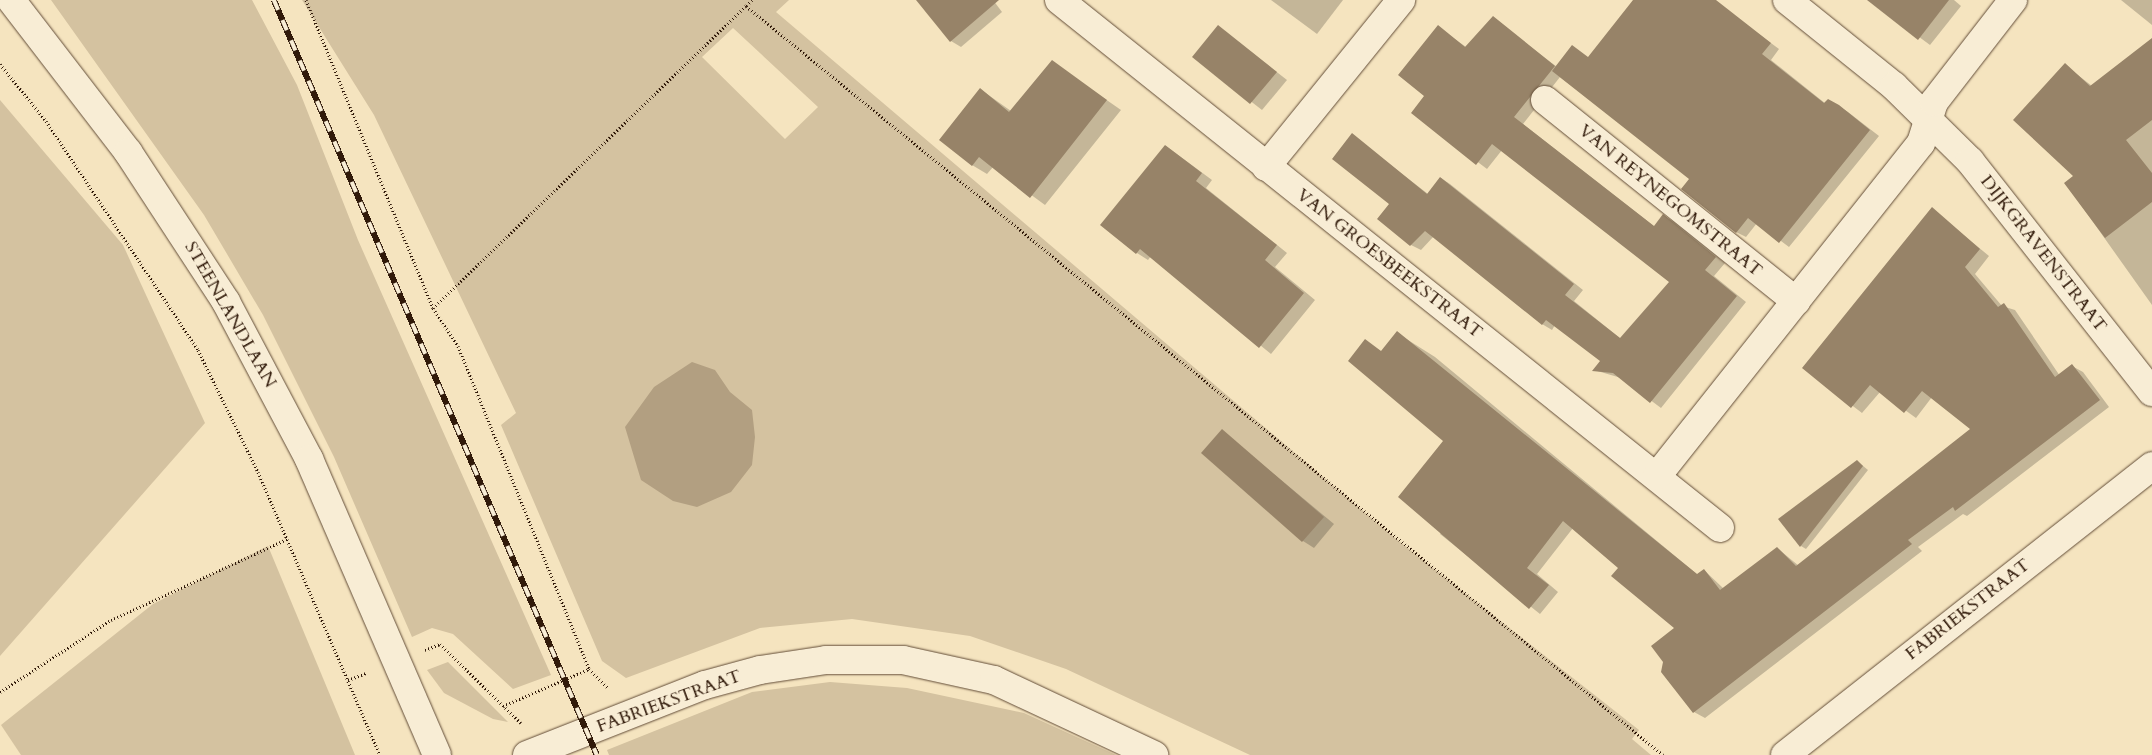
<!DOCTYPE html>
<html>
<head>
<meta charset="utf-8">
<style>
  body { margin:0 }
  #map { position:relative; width:2152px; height:755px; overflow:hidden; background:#f5e4bf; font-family:Cardo,serif }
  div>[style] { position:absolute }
  .green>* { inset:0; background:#d4c2a0 }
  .water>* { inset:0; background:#b29f81 }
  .shadow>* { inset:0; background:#0003 }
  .building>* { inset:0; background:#978368 }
  .path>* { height:3px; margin-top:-1.5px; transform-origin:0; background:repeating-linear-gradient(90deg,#311a0a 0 1px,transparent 0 3.5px) }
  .roads { filter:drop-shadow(0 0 1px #624c37) drop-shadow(0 0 1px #624c37) }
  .street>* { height:28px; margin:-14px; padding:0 14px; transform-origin:14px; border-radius:14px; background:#f8edd5 }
  .secondary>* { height:28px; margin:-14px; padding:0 14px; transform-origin:14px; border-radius:14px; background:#f8edd5 }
  .rail>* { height:5.5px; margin-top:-2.75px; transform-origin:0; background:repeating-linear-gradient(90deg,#f8edd5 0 11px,#311a0a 0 22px); box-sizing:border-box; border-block:1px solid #311a0a }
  span { translate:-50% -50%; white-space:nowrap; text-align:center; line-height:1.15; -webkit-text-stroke:4px #f8edd5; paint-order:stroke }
  .street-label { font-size:18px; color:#311a0a }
</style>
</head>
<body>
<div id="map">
  <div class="green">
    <div style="clip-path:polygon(51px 0,252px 0,297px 85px,358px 240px,551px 675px,513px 689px,453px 634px,432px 628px,412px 637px,334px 457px,263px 315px,204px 215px)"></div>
    <div style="clip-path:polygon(evenodd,302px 0,789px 0,776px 12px,1395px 538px,1639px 730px,1632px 739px,1651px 755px,1250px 755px,1066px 669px,970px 636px,852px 619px,760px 628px,626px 678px,602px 661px,501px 425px,516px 413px,374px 115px,302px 0,733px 28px,818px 107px,785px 139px,702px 57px,733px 28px)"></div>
    <div style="clip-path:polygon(0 100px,123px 245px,205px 423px,0 656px)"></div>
    <div style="clip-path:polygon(268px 546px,355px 755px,21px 755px,1px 725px,153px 604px)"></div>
    <div style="clip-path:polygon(448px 662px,508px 722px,493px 719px,444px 693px,427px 670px)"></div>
    <div style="clip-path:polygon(830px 682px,907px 688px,1024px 713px,1116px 755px,609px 755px,607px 750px,752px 692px)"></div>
  </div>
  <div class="water">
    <div style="clip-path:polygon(692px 362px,715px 370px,730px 392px,752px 410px,755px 437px,752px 465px,731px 492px,697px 507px,673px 501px,641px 480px,625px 427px,654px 387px)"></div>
  </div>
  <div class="shadow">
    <div style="clip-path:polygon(931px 0,993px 0,1002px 12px,961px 47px,951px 41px)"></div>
    <div style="clip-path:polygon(1271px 0,1343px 0,1317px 34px)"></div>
    <div style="clip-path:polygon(1638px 0,1713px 0,1779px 49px,1771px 60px,1826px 104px,1828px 100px,1848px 112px,1879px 136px,1789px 247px,1757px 223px,1746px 237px,1736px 232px,1690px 178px,1560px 77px,1523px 124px,1655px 227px,1663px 216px,1673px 221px,1725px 263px,1714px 276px,1746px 302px,1661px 408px,1621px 378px,1594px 370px,1602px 361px,1555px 325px,1552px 330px,1542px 324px,1434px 236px,1421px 250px,1411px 245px,1352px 135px,1428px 194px,1441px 178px,1450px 184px,1583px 290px,1574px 301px,1621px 339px,1671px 282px,1502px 150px,1487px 169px,1413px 113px,1426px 96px,1438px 27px,1466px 47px,1493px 18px,1557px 67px,1589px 58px)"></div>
    <div style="clip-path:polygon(1869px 0,1954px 0,1961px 6px,1930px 45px)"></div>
    <div style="clip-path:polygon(2121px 0,2152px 0,2152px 25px)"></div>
    <div style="clip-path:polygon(1218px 26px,1287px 80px,1262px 110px,1194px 57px)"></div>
    <div style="clip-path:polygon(2152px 51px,2152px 305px,2066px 184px,2075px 177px,2065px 65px,2092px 86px)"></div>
    <div style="clip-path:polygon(1052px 62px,1121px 110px,1045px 205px,993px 167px,987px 174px,972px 165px,980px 89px,1011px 111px)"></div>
    <div style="clip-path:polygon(1166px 146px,1212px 180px,1206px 188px,1287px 253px,1275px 267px,1315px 300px,1271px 354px,1151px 256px,1148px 260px,1137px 253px,1102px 225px)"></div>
    <div style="clip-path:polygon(1932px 209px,1989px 256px,1975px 274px,2002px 306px,2015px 310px,2060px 376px,2072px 366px,2083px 372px,2109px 407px,1967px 516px,1963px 514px,1918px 547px,1922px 551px,1705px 718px,1694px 712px,1662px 672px,1676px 628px,1620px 568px,1573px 528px,1537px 574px,1558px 592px,1540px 614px,1440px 534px,1443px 530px,1445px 441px,1365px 341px,1382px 352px,1397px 333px,1435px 357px,1698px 575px,1704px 570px,1724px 589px,1777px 548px,1799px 566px,1972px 429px,1932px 397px,1916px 418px,1880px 392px,1862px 413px,1803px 368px)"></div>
    <div style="clip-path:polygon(1222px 431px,1334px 524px,1314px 548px,1303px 541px)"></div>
    <div style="clip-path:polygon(1857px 461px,1868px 470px,1806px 549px,1801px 546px,1780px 519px)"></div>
  </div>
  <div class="building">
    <div style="clip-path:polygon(916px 0,999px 0,950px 42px)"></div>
    <div style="clip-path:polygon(1633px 0,1716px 0,1771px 43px,1762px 54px,1824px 103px,1828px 99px,1839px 105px,1870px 130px,1779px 243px,1748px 218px,1736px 233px,1681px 189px,1689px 179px,1552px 71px,1572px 45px,1588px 57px)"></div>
    <div style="clip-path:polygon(1867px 0,1949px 0,1918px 40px)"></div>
    <div style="clip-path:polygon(1493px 16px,1555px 66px,1514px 117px,1654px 226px,1663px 214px,1716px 257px,1705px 270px,1737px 296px,1650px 403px,1613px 373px,1592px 371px,1600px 361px,1546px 320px,1542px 325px,1425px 231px,1410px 246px,1377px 219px,1389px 204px,1332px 159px,1352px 133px,1427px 194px,1440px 177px,1574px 284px,1565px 295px,1620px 338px,1669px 282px,1492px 144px,1476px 165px,1411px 113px,1424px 96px,1398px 75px,1438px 25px,1465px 47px)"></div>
    <div style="clip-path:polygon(1218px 25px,1277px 72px,1250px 104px,1192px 57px)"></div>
    <div style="clip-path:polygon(2152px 38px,2152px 120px,2126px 140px,2152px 173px,2152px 202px,2105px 238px,2064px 183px,2073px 176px,2013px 120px,2065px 63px,2090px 86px)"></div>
    <div style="clip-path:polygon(1052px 60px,1107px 100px,1030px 198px,979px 157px,972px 166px,939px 140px,980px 88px,1009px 112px)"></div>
    <div style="clip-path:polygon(1165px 145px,1202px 173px,1196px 181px,1277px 245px,1265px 260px,1304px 293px,1259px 348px,1140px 249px,1136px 254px,1100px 225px)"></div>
    <div style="clip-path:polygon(1932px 207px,1980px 249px,1965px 267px,1998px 307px,2004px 303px,2055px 377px,2072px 364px,2100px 400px,1955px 511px,1953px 507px,1908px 540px,1912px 544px,1693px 713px,1661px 672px,1663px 662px,1651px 646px,1674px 628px,1611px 576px,1618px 568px,1563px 521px,1527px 568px,1549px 585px,1529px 609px,1398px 497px,1443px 441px,1348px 361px,1365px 339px,1381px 351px,1397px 331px,1697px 574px,1704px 569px,1720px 590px,1777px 547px,1796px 566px,1970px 429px,1922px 391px,1904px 413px,1870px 385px,1851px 408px,1802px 368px)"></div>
    <div style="clip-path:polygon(1222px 429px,1324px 517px,1302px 542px,1201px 453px)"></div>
    <div style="clip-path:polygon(1857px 460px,1863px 466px,1800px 547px,1778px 519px)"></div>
  </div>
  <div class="path">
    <div style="left:306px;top:0;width:333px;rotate:67.6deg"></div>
    <div style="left:433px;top:308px;width:435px;rotate:-44deg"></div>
    <div style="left:752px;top:0;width:8px;rotate:135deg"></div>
    <div style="left:746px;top:6px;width:1184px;rotate:39.24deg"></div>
    <div style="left:0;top:64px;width:73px;rotate:51.1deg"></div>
    <div style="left:46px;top:121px;width:275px;rotate:56.4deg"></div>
    <div style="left:198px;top:350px;width:136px;rotate:63.8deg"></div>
    <div style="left:258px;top:472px;width:308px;rotate:66.7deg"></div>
    <div style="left:433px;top:308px;width:45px;rotate:56.7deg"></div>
    <div style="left:458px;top:346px;width:349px;rotate:67.9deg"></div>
    <div style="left:425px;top:650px;width:16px;rotate:-22deg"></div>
    <div style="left:440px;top:644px;width:113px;rotate:44.3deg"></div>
    <div style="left:348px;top:680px;width:19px;rotate:-21deg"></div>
    <div style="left:0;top:692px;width:132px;rotate:-33deg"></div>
    <div style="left:111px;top:620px;width:194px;rotate:-24.7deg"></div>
    <div style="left:503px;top:706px;width:94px;rotate:-23.3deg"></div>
    <div style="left:589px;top:669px;width:27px;rotate:45deg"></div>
  </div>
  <div class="roads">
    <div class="street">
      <div style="left:1059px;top:0;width:846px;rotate:38.62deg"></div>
      <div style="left:1787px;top:0;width:137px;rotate:38.8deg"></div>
      <div style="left:1894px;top:86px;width:107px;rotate:44.6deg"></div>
      <div style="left:1970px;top:161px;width:294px;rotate:51.8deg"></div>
      <div style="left:1545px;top:100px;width:322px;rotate:38.7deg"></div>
      <div style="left:1266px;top:167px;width:215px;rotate:-51deg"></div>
      <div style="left:1657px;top:476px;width:425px;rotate:-51.6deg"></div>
      <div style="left:1921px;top:143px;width:43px;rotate:-72.4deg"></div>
      <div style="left:1934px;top:102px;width:129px;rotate:-52.2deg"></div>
    </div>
    <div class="secondary">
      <div style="left:11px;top:0;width:192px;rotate:52.4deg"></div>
      <div style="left:128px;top:152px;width:179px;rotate:56.8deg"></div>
      <div style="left:226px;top:302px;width:178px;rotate:62.1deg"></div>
      <div style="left:309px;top:459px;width:322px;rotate:66.6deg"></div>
      <div style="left:527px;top:755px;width:191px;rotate:-21.5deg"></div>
      <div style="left:705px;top:685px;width:57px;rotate:-15.3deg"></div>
      <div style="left:760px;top:670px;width:67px;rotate:-8.6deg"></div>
      <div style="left:826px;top:660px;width:77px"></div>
      <div style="left:903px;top:660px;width:93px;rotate:12.4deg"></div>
      <div style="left:994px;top:680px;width:177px;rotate:25.1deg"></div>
      <div style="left:1785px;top:755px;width:467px;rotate:-38.2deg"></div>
    </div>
  </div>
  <div class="rail">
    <div style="left:274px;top:0;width:821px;rotate:66.84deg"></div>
  </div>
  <div class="street-label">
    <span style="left:1670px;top:201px;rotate:39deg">VAN REYNEGOMSTRAAT</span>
    <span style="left:2043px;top:254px;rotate:52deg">DIJKGRAVENSTRAAT</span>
    <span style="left:1389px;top:264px;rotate:38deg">VAN GROESBEEKSTRAAT</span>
    <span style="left:230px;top:315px;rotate:60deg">STEENLANDLAAN</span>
    <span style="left:1968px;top:610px;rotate:-38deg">FABRIEKSTRAAT</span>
    <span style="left:669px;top:702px;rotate:-20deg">FABRIEKSTRAAT</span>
  </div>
</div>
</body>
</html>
